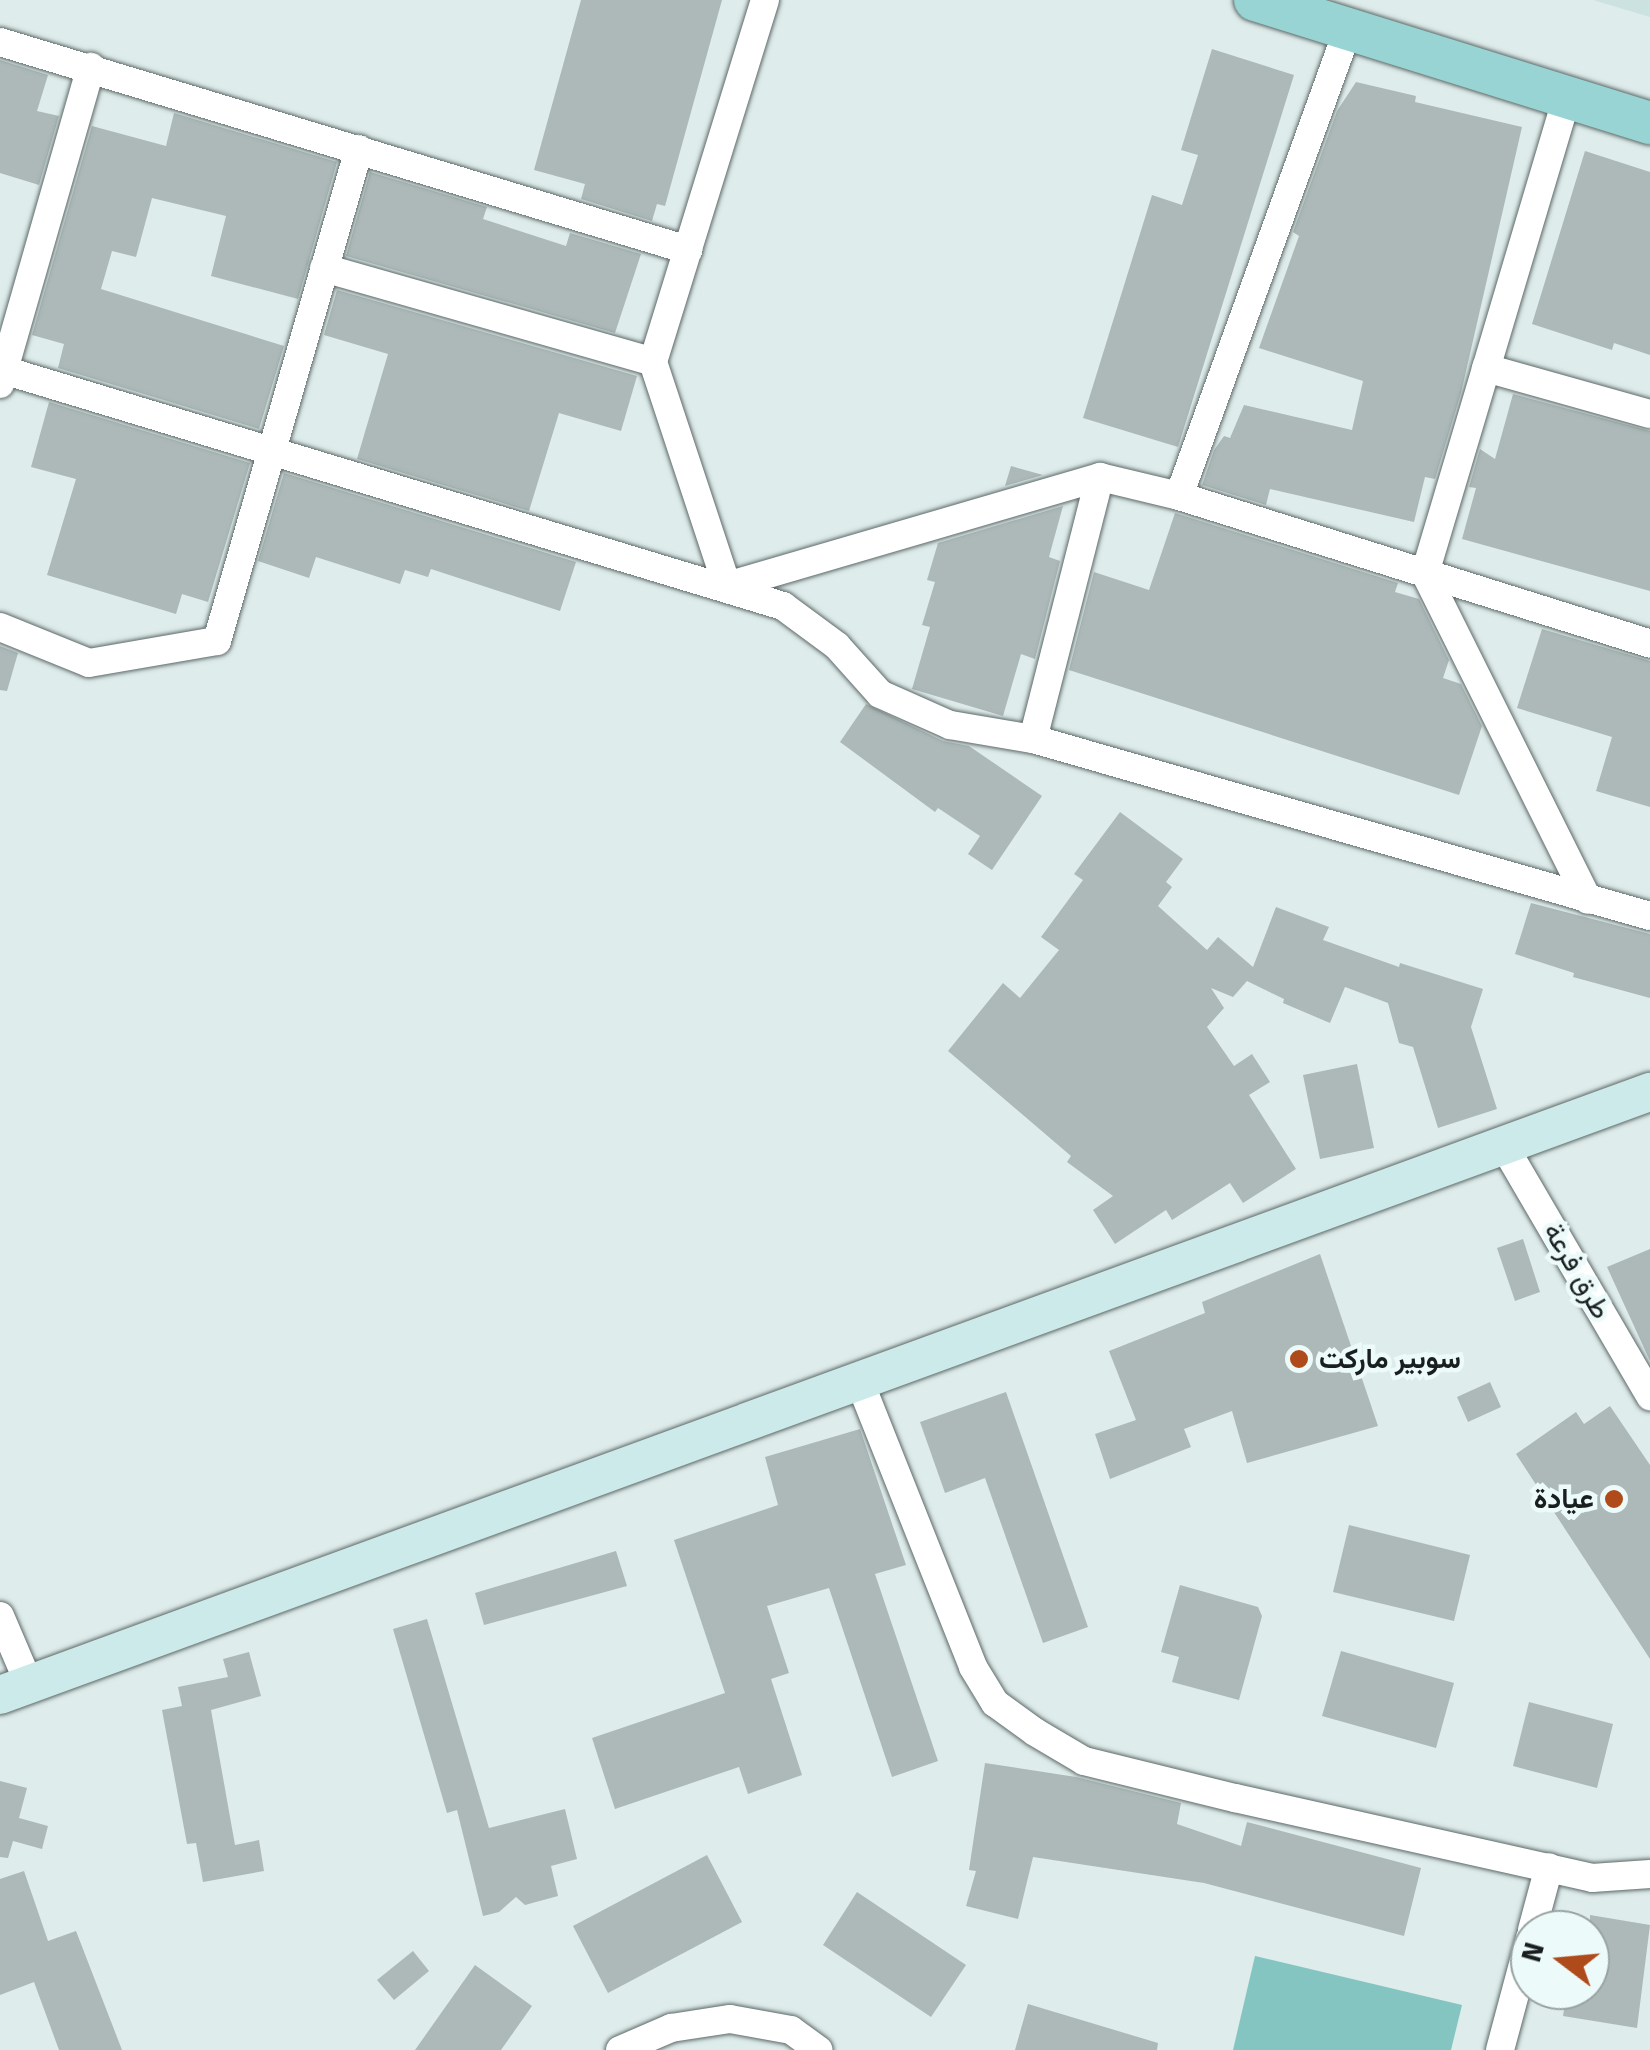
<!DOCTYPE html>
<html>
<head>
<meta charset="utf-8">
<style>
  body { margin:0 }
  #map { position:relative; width:1650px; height:2050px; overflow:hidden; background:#deeceb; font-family:"Fira Sans",Vazirmatn,sans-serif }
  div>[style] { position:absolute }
  .built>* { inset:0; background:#cbe2e1 }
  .green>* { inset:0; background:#84c4c1 }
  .building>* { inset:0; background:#acb9b8 }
  .roads { filter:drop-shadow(0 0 2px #5d6968) drop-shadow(0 0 2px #5d6968) }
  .street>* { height:28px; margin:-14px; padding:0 14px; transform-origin:14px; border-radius:14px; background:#fff }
  .secondary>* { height:38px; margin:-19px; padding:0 19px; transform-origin:19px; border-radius:19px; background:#cbeae9 }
  .primary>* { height:42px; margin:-21px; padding:0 21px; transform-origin:21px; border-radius:21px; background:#97d4d3 }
  .dots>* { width:28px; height:28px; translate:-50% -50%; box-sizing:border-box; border:5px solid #ecfaf9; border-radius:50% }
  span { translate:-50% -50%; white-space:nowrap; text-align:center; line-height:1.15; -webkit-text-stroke:9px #ecfaf9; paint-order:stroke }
  .street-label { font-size:28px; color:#191e1e }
  .poi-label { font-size:28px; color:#191e1e; font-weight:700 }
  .left { translate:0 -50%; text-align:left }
  .right { translate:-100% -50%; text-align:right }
  .north { position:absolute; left:1510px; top:1910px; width:100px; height:100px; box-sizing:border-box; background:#ecfaf9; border:2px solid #98a2a1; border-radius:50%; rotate:286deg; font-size:28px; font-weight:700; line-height:40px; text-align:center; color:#191e1e }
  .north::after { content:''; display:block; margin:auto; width:35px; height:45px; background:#af4a1a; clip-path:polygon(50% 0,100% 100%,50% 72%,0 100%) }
</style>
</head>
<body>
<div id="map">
  <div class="built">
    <div style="clip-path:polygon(1593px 0,1650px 0,1650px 17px)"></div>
  </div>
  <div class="green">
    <div style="clip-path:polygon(1255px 1956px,1462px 2005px,1451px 2050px,1233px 2050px)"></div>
  </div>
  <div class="building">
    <div style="clip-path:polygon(581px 0,722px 0,665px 206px,657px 204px,652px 221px,581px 199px,585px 184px,534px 170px)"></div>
    <div style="clip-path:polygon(1212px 49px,1294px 75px,1178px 447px,1083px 418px,1152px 195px,1182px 205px,1198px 155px,1181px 150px)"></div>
    <div style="clip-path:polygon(0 60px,48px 75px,37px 111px,59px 116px,39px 185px,0 173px)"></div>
    <div style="clip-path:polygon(1356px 82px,1416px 96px,1415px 102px,1522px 127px,1461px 393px,1435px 479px,1425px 477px,1414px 522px,1270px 489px,1266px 505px,1202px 485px,1214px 450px,1224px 436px,1230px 438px,1244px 405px,1352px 430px,1363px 381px,1259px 348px,1299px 236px,1293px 232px,1337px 111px)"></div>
    <div style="clip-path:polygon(174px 113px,337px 162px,298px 299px,211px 276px,226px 216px,152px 198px,136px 257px,112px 251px,101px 289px,284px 346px,259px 429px,58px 368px,64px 344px,32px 335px,92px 126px,166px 146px)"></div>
    <div style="clip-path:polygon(1585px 151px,1650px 172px,1650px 355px,1614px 343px,1612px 350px,1532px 324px)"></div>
    <div style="clip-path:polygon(370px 172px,487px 207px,483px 219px,566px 246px,570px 233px,641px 254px,615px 333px,346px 256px)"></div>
    <div style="clip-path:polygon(337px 290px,637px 376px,621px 431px,559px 413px,529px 511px,357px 459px,388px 354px,324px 335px)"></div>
    <div style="clip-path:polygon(1513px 394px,1650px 431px,1650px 591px,1462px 539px,1476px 488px,1469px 487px,1480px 449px,1495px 459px)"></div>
    <div style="clip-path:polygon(49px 402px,250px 463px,208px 602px,182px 594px,176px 614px,47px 575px,76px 479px,31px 467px)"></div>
    <div style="clip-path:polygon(1011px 466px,1043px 475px,1005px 486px)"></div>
    <div style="clip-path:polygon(284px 473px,576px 562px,560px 611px,431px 569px,428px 577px,405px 570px,400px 584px,316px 557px,309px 578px,258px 561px)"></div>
    <div style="clip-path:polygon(1063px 506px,1049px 557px,1060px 561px,1035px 659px,1021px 654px,1003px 716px,912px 689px,930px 627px,922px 625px,935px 582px,927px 580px,938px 543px)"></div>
    <div style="clip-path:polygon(1175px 513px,1398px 583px,1395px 592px,1419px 599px,1449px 660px,1443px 678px,1461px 684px,1482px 726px,1459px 795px,1069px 670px,1094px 572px,1149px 590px)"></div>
    <div style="clip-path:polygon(1542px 629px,1650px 661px,1650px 807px,1596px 791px,1612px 737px,1517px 708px)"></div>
    <div style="clip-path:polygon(0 646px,18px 653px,7px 691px,0 690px)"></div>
    <div style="clip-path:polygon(866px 704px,943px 741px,969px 746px,1042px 796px,992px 870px,968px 854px,980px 836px,938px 808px,935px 812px,840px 742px)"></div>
    <div style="clip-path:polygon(1120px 812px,1183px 859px,1166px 882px,1172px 887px,1158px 906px,1207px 950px,1218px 937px,1253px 967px,1276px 907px,1329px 927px,1323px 940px,1399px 967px,1400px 963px,1483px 989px,1471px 1027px,1497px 1109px,1438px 1128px,1413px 1047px,1399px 1043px,1388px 1003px,1345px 987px,1330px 1023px,1283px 1003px,1284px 999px,1247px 981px,1233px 997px,1211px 988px,1224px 1008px,1207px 1027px,1234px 1066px,1252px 1054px,1270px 1082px,1249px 1095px,1296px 1169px,1243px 1203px,1230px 1183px,1172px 1220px,1166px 1210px,1115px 1244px,1093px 1210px,1113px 1196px,1067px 1162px,1071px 1156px,948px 1051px,1003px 983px,1020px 998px,1059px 950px,1041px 937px,1083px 880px,1074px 874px)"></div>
    <div style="clip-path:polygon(1531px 903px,1650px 934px,1650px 998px,1573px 977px,1574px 973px,1515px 954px)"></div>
    <div style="clip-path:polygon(1357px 1064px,1374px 1148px,1320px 1159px,1303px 1075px)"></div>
    <div style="clip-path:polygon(1523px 1239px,1540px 1292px,1515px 1301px,1497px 1248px)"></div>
    <div style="clip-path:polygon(1650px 1249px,1650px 1361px,1607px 1267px)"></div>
    <div style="clip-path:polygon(1320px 1254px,1378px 1426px,1247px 1463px,1232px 1411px,1184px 1429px,1191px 1447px,1110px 1479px,1095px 1434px,1136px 1420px,1109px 1351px,1205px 1313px,1202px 1302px)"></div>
    <div style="clip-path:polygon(1490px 1382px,1501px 1407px,1468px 1422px,1457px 1397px)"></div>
    <div style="clip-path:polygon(1006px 1392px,1088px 1627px,1043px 1643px,985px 1478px,945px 1493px,920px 1422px)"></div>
    <div style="clip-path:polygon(1610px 1406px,1650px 1465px,1650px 1659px,1516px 1454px,1576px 1412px,1584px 1424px)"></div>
    <div style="clip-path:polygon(860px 1429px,906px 1565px,875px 1574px,938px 1761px,892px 1777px,829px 1588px,767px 1606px,789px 1673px,771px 1679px,802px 1775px,748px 1794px,739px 1767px,615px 1809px,592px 1738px,725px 1693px,674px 1540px,778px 1505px,765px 1457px)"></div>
    <div style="clip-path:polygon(1349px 1525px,1470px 1555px,1454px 1621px,1333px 1592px)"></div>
    <div style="clip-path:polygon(616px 1551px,627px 1586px,484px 1625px,475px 1593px)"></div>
    <div style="clip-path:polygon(1180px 1585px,1258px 1607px,1262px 1616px,1239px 1700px,1172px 1682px,1179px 1657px,1161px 1652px)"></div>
    <div style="clip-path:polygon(427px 1619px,489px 1828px,565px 1809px,577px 1859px,551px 1866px,558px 1896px,525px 1905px,516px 1897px,499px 1912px,483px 1916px,457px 1810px,447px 1813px,393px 1629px)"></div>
    <div style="clip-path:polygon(1341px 1651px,1454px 1683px,1436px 1748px,1322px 1716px)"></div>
    <div style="clip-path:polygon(249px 1652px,261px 1696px,211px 1710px,235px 1845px,259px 1840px,264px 1871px,203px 1882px,196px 1843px,187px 1844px,162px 1710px,182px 1706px,178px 1687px,228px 1677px,223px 1659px)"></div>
    <div style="clip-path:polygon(1529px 1702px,1613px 1724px,1597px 1788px,1513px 1766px)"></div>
    <div style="clip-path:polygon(985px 1763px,1076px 1777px,1181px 1803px,1177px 1824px,1241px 1846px,1247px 1822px,1421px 1868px,1404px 1936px,1204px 1883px,1033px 1857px,1018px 1919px,966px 1906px,976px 1871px,969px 1870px)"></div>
    <div style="clip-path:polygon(0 1781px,27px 1788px,19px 1818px,48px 1826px,42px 1849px,13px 1841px,8px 1858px,0 1857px)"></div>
    <div style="clip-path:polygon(707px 1855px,742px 1922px,608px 1993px,573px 1926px)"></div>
    <div style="clip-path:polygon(24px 1871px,48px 1941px,76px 1931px,122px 2050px,59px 2050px,34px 1982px,0 1995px,0 1879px)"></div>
    <div style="clip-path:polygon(857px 1892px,966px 1965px,931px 2017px,823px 1945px)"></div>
    <div style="clip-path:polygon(1590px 1915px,1650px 1925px,1637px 2028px,1563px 2016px,1567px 1990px,1590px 1990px)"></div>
    <div style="clip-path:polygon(413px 1951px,429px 1971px,394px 2000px,377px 1980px)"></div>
    <div style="clip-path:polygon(475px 1965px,532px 2006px,501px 2050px,415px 2050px)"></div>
    <div style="clip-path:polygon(1028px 2004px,1158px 2043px,1157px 2050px,1015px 2050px)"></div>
  </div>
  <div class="roads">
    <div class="street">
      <div style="left:765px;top:0;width:379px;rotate:107.2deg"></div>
      <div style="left:653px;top:362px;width:236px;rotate:71.7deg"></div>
      <div style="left:727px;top:586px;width:389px;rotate:-16.3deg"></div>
      <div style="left:1100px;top:477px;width:81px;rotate:13.5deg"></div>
      <div style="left:1179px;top:496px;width:494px;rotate:17.4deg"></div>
      <div style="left:0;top:42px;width:719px;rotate:16.82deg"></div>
      <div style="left:1567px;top:97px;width:497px;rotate:106.6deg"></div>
      <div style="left:1425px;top:573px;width:365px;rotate:63.5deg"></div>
      <div style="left:324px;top:268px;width:342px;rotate:15.9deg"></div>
      <div style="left:1486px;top:368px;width:170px;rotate:15.7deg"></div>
      <div style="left:0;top:369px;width:818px;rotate:16.84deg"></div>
      <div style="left:783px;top:606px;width:67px;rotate:36.5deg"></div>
      <div style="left:837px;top:646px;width:64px;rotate:48.1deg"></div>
      <div style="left:880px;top:694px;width:77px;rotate:23.9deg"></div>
      <div style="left:950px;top:725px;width:84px;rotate:9.6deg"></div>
      <div style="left:1033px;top:739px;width:642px;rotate:16.01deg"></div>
      <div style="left:0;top:384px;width:330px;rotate:-74deg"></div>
      <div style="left:1179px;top:496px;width:497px;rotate:-70.1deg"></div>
      <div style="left:0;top:627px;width:96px;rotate:22deg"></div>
      <div style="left:89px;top:663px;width:130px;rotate:-9.8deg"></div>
      <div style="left:217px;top:641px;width:512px;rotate:-73.9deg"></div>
      <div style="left:1033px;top:739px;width:270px;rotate:-75.7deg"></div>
      <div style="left:1504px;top:1146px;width:290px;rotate:59.7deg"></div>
      <div style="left:859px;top:1380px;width:309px;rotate:68.3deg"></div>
      <div style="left:973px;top:1667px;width:42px;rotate:58.6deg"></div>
      <div style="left:995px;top:1703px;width:49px;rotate:35.9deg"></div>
      <div style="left:1035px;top:1732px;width:57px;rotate:30.6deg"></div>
      <div style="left:1084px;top:1761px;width:155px;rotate:13.8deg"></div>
      <div style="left:1235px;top:1798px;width:366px;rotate:12.6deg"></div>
      <div style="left:1592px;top:1878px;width:58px;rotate:-3.9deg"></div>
      <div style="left:0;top:1616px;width:74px;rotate:66.9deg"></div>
      <div style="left:1532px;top:1930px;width:65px;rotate:-74.9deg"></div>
      <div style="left:620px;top:2050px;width:56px;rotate:-23.3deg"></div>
      <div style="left:671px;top:2028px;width:60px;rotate:-8.7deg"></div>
      <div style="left:730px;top:2019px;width:62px;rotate:10.2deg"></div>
      <div style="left:791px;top:2030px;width:34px;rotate:36deg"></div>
      <div style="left:1500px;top:2050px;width:116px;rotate:-75deg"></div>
    </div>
    <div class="secondary">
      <div style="left:0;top:1695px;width:1757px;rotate:-20.08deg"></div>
    </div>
    <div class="primary">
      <div style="left:1255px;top:0;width:414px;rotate:17.3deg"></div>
    </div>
  </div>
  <div class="dots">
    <div style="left:1299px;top:1359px;background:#af4a1a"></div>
    <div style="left:1614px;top:1499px;background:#af4a1a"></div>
  </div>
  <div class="street-label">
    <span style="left:1577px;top:1271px;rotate:60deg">طرق فرعة</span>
  </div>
  <div class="poi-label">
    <span class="left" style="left:1319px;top:1359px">سوبير ماركت</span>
    <span class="right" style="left:1594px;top:1499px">عيادة</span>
  </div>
  <div class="north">N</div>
</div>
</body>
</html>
